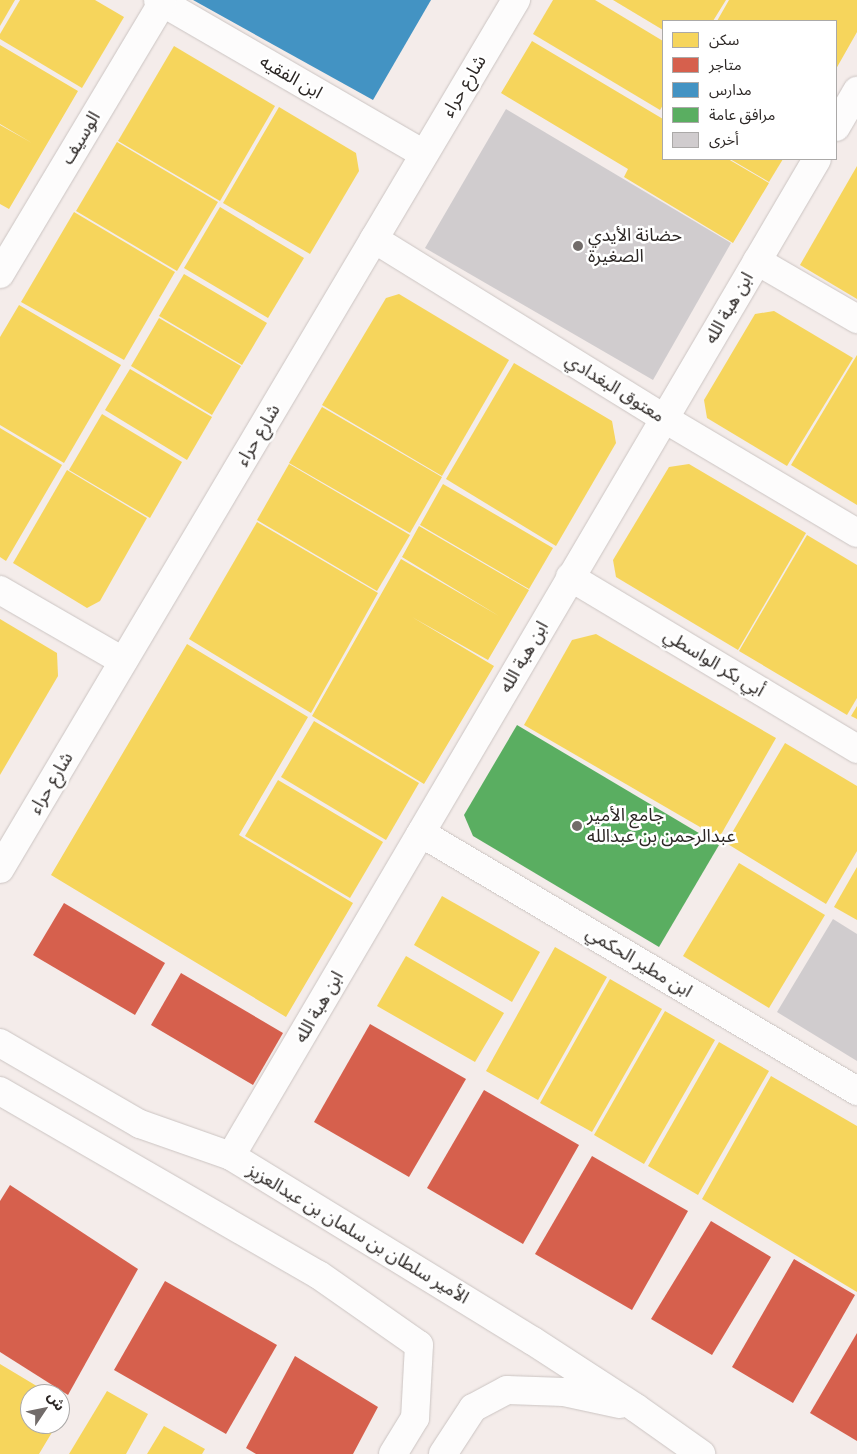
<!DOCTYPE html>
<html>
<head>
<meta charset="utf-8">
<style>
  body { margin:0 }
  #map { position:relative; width:857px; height:1454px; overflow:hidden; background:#f4ecea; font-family:"IBM Plex Serif","Noto Sans Arabic",serif }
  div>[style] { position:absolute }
  .homes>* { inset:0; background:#f6d55c }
  .shops>* { inset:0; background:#d6604d }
  .schools>* { inset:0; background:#4393c3 }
  .public>* { inset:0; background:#5aae61 }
  .building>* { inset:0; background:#d0ccce }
  .roads { filter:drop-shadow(0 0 1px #cbc4c2) drop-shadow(0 0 1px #cbc4c2) }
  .minor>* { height:28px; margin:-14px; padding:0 14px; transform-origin:14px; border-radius:14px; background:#fdfcfc }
  .tertiary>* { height:28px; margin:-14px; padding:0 14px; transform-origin:14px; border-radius:14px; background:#fdfcfc }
  .dots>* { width:14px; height:14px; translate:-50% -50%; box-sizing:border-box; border:2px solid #fff; border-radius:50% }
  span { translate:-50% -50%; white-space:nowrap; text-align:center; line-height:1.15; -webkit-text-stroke:5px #fff; paint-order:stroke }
  .street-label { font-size:18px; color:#2c2725 }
  .poi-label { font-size:18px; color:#2c2725 }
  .left { translate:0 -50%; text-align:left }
  .legend { position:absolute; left:662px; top:20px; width:175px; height:140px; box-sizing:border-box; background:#fff; border:1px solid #aba9a8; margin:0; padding:6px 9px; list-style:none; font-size:15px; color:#2c2725 }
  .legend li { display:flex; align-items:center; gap:10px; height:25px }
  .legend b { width:25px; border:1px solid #aba9a8 }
  .north { position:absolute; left:20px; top:1384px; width:50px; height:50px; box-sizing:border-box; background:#fff; border:1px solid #aba9a8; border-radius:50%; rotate:56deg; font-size:14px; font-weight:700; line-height:20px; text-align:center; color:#2c2725 }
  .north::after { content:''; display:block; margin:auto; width:18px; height:22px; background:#726c6a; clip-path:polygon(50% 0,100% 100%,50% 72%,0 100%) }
</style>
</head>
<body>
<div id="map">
  <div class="homes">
    <div style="clip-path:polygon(0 0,15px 0,0 26px)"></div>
    <div style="clip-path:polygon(20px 0,95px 0,124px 17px,82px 88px,0 39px,0 34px)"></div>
    <div style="clip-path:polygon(553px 0,595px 0,663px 41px,663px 105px,660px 110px,533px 34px)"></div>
    <div style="clip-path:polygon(613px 0,726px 0,713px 21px,663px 21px,663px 30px)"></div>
    <div style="clip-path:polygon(729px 0,857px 0,857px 32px,836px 69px,836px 21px,717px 21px)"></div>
    <div style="clip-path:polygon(532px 41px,663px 119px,663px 159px,728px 159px,769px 183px,733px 243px,624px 177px,628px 169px,501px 93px)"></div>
    <div style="clip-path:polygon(0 45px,78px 91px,9px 209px,0 204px,0 125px,32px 143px,0 124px)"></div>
    <div style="clip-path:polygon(174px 46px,275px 106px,220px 201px,118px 141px)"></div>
    <div style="clip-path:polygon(279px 107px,356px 153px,359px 171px,310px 254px,223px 203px)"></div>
    <div style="clip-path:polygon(117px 142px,218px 202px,177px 271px,76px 211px)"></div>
    <div style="clip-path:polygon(730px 159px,783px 159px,769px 182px)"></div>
    <div style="clip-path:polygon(857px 166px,857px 299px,800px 265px)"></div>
    <div style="clip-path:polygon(220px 207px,304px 258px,268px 318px,184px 268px)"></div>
    <div style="clip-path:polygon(74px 212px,175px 272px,124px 360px,21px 302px)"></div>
    <div style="clip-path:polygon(184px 274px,267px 323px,242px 365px,159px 316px)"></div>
    <div style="clip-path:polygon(399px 294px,509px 360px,442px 476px,322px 405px,386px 298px)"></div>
    <div style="clip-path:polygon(19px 305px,121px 365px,64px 463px,0 425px,0 337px)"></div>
    <div style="clip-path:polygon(774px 311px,853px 358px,787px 466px,707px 418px,704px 400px,755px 314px)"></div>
    <div style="clip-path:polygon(159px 318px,241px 366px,212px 415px,131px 366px)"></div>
    <div style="clip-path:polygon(857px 355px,857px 505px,791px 465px)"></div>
    <div style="clip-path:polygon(514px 363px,612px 421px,616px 443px,556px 546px,446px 479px)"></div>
    <div style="clip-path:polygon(130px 369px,212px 417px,187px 460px,105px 410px)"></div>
    <div style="clip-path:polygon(322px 407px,442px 477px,410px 533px,289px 463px)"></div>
    <div style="clip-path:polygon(102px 414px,182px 462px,150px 518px,69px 470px)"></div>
    <div style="clip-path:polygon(0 428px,62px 465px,6px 561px,0 557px)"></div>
    <div style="clip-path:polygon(289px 464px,410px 535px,377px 591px,257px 520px)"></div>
    <div style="clip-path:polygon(689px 464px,806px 533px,738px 650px,616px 577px,613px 560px,669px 467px)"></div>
    <div style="clip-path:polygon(67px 470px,147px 518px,100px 601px,87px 608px,13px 563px)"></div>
    <div style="clip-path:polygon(443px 484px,553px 548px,529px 589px,420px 525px)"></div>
    <div style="clip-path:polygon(257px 522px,378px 593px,311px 713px,189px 639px)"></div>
    <div style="clip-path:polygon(419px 526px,529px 590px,488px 660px,412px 617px,494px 666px,424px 784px,312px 716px,401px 559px,499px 616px,402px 557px)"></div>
    <div style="clip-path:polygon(807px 535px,857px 565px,857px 698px,847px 715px,739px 651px)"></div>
    <div style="clip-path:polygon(0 619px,57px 653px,58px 676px,0 775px)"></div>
    <div style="clip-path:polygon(596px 634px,776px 738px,719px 838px,524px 725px,572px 640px)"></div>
    <div style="clip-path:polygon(187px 644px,308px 717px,239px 835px,353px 903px,286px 1017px,51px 875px)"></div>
    <div style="clip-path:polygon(857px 706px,857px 719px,851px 716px)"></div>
    <div style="clip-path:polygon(314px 721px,419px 783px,386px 840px,281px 777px)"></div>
    <div style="clip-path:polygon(785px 743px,857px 786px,857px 851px,826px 904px,726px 843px)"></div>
    <div style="clip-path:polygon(278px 780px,383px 842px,350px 898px,245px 836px)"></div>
    <div style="clip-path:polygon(739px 863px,825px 915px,769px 1008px,683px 956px)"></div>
    <div style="clip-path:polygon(857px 867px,857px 920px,834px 907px)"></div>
    <div style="clip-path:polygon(442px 896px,540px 952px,512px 1002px,414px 945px)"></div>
    <div style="clip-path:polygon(555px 947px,607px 977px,538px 1100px,486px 1071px)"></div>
    <div style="clip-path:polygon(406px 956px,504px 1013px,475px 1062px,377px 1006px)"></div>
    <div style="clip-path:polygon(610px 979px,662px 1009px,592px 1132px,540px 1103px)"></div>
    <div style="clip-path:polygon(665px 1011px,715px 1040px,644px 1164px,594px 1135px)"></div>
    <div style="clip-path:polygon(719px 1042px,769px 1071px,698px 1195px,648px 1166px)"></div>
    <div style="clip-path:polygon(771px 1076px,857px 1126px,857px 1292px,702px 1199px)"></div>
    <div style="clip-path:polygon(0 1364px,50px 1394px,30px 1394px,30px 1424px,57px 1424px,39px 1454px,0 1454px)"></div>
    <div style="clip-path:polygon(107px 1391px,148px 1414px,126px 1454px,69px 1454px)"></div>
    <div style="clip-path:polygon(60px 1400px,68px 1405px,60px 1419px)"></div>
    <div style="clip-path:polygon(164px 1426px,205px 1449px,202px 1454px,147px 1454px)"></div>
  </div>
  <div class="shops">
    <div style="clip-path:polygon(64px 903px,165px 963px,135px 1015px,33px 955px)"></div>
    <div style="clip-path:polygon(181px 973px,283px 1033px,253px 1085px,151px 1025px)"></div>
    <div style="clip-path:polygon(370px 1024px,466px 1079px,409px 1177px,314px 1122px)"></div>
    <div style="clip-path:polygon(484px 1090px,579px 1145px,523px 1244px,427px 1188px)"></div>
    <div style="clip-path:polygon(592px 1156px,688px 1211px,632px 1310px,535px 1254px)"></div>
    <div style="clip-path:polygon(10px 1185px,138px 1269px,68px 1395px,0 1352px,0 1201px)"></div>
    <div style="clip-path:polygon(711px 1221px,771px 1257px,712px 1355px,651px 1319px)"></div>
    <div style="clip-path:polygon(794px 1259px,855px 1295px,793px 1403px,732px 1367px)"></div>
    <div style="clip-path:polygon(165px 1281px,277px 1345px,226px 1434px,114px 1370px)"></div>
    <div style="clip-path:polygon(857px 1333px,857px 1441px,810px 1413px)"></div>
    <div style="clip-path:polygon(295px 1356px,378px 1407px,353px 1454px,256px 1454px,246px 1448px)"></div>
  </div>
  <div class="schools">
    <div style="clip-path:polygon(193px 0,431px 0,373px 100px)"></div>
  </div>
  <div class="public">
    <div style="clip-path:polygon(517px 725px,719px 845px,659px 947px,473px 836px,464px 815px)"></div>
  </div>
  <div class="building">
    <div style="clip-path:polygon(506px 109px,731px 243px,653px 380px,425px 248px)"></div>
    <div style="clip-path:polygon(833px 919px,857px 934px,857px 1061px,777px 1012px)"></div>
  </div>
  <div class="roads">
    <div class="minor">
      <div style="left:158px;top:0;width:307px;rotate:30.1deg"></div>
      <div style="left:836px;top:127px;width:42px;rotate:-59.7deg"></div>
      <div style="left:374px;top:239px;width:342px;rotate:31.7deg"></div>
      <div style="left:665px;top:419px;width:223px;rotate:30.7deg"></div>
      <div style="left:757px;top:261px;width:116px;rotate:30.1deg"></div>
      <div style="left:0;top:274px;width:316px;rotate:-59.1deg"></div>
      <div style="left:570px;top:577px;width:335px;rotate:30.9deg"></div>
      <div style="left:0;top:590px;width:142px;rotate:30deg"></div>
      <div style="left:421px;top:833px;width:507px;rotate:30.61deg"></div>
      <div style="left:0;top:869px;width:1011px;rotate:-59.3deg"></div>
      <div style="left:231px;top:1156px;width:1156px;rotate:-59.55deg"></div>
    </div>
    <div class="tertiary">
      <div style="left:0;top:1043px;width:162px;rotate:30.1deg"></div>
      <div style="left:140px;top:1124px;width:96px;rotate:19.4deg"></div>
      <div style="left:231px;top:1156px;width:354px;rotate:31.5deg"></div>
      <div style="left:533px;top:1341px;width:123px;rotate:33deg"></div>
      <div style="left:636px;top:1408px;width:80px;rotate:35.3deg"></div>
      <div style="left:0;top:1091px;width:368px;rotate:30deg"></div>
      <div style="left:319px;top:1275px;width:122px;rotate:35deg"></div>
      <div style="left:419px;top:1345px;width:73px;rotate:93.1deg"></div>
      <div style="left:415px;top:1418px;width:42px;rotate:121.4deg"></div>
      <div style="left:443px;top:1454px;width:55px;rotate:-56.9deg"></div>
      <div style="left:473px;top:1408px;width:38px;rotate:-28deg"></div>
      <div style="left:507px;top:1390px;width:57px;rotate:2deg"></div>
      <div style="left:564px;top:1392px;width:57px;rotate:12.1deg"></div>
    </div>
  </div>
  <div class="dots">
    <div style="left:578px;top:246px;background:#726c6a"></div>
    <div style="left:577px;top:826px;background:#726c6a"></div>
  </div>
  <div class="street-label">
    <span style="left:291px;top:77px;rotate:30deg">ابن الفقيه</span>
    <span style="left:464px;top:86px;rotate:-59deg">شارع حراء</span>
    <span style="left:81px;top:138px;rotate:-59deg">الوسيف</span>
    <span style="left:729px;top:308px;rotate:-60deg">ابن هبة الله</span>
    <span style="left:615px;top:388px;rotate:32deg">معتوق البغدادي</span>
    <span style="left:258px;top:435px;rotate:-59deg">شارع حراء</span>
    <span style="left:524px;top:657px;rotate:-60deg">ابن هبة الله</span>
    <span style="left:714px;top:663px;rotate:31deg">أبي بكر الواسطي</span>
    <span style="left:51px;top:783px;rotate:-59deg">شارع حراء</span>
    <span style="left:639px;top:962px;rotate:31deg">ابن مطير الحكمي</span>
    <span style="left:319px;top:1007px;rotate:-60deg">ابن هبة الله</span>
    <span style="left:358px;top:1234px;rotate:31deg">الأمير سلطان بن سلمان بن عبدالعزيز</span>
  </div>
  <div class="poi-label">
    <span class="left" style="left:588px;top:246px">حضانة الأيدي<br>الصغيرة</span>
    <span class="left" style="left:587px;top:826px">جامع الأمير<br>عبدالرحمن بن عبدالله</span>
  </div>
  <ul class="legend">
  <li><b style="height:14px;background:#f6d55c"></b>سكن</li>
  <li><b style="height:14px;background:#d6604d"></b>متاجر</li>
  <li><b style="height:14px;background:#4393c3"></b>مدارس</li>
  <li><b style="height:14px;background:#5aae61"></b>مرافق عامة</li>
  <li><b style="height:14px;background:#d0ccce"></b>أخرى</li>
  </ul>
  <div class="north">ش</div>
</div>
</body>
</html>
